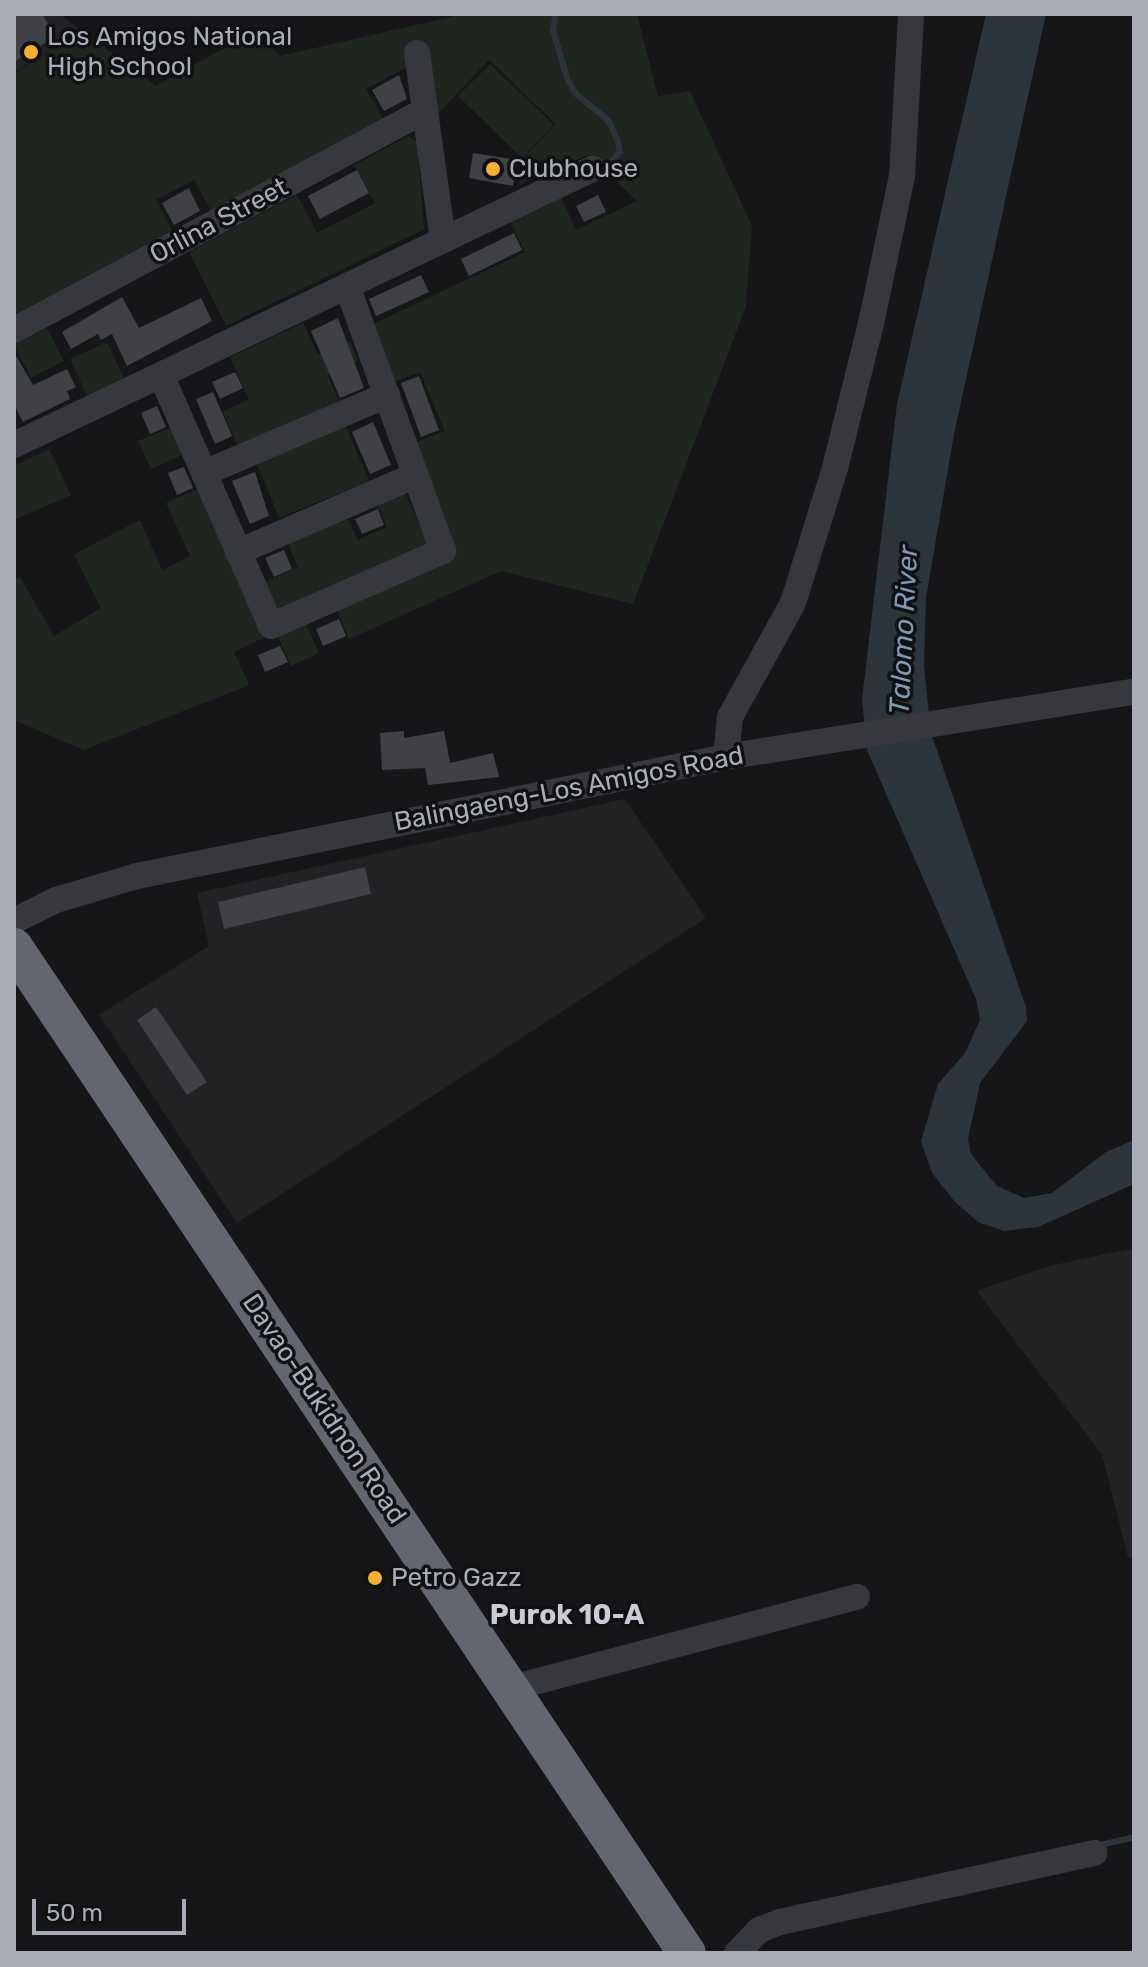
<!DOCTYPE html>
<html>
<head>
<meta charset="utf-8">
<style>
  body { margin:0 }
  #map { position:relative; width:1148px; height:1967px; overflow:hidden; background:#161618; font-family:Rubik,sans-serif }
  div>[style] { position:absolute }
  .built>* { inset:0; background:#222225 }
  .green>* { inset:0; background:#1e261f }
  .water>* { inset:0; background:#2c353c }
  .stream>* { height:6px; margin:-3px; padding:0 3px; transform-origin:3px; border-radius:3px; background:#2c353c }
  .building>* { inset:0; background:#404145 }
  .minor>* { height:26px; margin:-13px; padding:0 13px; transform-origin:13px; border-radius:13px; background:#37383d }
  .highway>* { height:38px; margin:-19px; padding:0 19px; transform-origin:19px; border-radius:19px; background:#63666e }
  .dots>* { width:22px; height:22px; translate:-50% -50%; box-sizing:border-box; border:4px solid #111113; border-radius:50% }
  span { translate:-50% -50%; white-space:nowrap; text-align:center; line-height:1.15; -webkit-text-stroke:7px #111113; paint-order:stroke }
  .poi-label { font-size:26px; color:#a8adb8 }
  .left { translate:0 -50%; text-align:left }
  .street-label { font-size:26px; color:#a8adb8 }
  .water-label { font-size:28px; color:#7f9bb3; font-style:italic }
  .neighbourhood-label { font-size:28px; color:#c9ccd4; font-weight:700 }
  .frame { position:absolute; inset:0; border:16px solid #a8adb8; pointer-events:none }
  .scale { position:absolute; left:32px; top:1899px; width:154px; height:36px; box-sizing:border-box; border:4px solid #a8adb8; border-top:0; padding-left:10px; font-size:24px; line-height:28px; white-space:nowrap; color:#a8adb8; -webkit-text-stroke:6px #111113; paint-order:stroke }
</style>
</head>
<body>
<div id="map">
  <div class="built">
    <div style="clip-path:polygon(14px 14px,59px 14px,81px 30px,14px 73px)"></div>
    <div style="clip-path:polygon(625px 799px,706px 918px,237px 1223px,99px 1015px,209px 946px,197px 893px)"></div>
    <div style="clip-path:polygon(1134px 1248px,1134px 1556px,1128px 1558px,1102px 1455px,977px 1291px,1049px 1266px)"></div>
  </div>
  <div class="green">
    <div style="clip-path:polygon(464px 14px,637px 14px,658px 96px,690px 91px,752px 226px,746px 306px,633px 604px,501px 571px,349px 639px,337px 610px,456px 556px,414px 443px,445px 431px,420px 372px,391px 383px,371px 325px,525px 252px,510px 221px,561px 197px,576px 230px,637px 201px,588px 155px,519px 185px,523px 159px,556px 124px,489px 60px,437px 115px,428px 47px,405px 50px,407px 67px,366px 89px,384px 120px,211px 211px,194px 180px,156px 200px,172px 231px,14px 315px,14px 74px,81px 30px,156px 86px,257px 30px,280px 56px)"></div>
    <div style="clip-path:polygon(490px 64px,554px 125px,522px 158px,458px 96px)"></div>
    <div style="clip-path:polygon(408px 136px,417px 142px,424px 229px,226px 326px,189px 252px,297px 195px,317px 233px,375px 203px,354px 165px)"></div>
    <div style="clip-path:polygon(303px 323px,318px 355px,350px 341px,358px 361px,328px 376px,340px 403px,238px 446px,223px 412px,249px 399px,230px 357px)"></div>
    <div style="clip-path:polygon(47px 328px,64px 361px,31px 378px,14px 345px)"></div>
    <div style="clip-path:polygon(107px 342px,124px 378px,87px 396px,70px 359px)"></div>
    <div style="clip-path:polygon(345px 424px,369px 481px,279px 518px,256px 461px)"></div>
    <div style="clip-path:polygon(172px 427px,184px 454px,151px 469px,138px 441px)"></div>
    <div style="clip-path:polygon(49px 449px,71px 495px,14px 520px,14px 466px)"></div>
    <div style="clip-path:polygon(200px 488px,263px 638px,234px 652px,249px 685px,84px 750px,14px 720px,14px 580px,20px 577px,54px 636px,101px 608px,74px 554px,140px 520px,162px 570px,190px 556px,166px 503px)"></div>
    <div style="clip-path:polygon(403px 488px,428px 544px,278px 609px,266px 582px,298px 567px,286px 539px,345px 513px,358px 540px,387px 527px,376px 500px)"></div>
    <div style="clip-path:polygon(306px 624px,319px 653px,291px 666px,278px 637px)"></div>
  </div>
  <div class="water">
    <div style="clip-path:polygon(986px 14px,1046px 14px,954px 434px,926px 598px,924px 666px,931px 733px,1026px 1007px,1027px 1021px,980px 1083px,968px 1139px,971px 1154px,997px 1186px,1024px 1198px,1052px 1193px,1106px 1152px,1134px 1140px,1134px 1184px,1038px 1227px,1004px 1231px,978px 1222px,955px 1202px,932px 1173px,921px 1141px,938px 1084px,965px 1053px,980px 1020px,976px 999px,867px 750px,862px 699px,897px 404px)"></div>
  </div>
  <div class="stream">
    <div style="left:555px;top:18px;width:12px;rotate:99deg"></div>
    <div style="left:553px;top:30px;width:50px;rotate:73.7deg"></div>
    <div style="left:567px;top:78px;width:18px;rotate:61deg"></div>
    <div style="left:576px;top:94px;width:41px;rotate:39.1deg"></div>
    <div style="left:608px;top:120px;width:23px;rotate:65deg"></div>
    <div style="left:618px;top:141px;width:11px;rotate:80deg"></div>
    <div style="left:620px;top:152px;width:25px;rotate:132deg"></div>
    <div style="left:1096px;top:1846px;width:39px;rotate:-13deg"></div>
  </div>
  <div class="building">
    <div style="clip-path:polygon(20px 14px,42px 14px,56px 36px,14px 62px,14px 18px)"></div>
    <div style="clip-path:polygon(399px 75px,407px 99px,384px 111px,372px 90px)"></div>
    <div style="clip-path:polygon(473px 153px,518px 160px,513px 186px,469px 178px)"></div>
    <div style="clip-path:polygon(357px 170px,369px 193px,320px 219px,308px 196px)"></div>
    <div style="clip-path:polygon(189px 188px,200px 211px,174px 225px,162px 203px)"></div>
    <div style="clip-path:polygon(598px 195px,606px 212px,584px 222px,576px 206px)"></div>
    <div style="clip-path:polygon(514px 233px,522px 250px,469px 276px,461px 259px)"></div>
    <div style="clip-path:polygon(421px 275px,429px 292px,376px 316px,369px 299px)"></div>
    <div style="clip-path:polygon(122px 297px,139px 328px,201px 298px,212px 321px,127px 366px,112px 334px,101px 340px,98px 334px,71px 349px,62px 332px)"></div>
    <div style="clip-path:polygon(338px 318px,364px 388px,340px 398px,311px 331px)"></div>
    <div style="clip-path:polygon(14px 352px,33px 385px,67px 369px,76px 387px,67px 391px,70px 399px,23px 422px,14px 404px)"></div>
    <div style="clip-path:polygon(235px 372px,243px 388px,220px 399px,212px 382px)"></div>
    <div style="clip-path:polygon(419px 376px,439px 430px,421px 437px,401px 383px)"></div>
    <div style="clip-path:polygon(213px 392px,232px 436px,215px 444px,196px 399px)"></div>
    <div style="clip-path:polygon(157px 406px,166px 427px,150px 434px,141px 413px)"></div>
    <div style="clip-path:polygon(373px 422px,391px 465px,370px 474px,352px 432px)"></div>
    <div style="clip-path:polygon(184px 467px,193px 488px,177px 495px,168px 473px)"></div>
    <div style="clip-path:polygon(255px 472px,269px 516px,250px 524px,232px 481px)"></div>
    <div style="clip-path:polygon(378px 509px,384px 525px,362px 534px,355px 519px)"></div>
    <div style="clip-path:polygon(284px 550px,292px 569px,274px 577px,265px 558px)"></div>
    <div style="clip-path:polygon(339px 619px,346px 636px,323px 646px,316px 629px)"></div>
    <div style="clip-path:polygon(280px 646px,288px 662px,265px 672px,258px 655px)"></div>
    <div style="clip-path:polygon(404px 731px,404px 738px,444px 731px,450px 763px,493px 753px,499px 777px,428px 785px,425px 768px,382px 770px,380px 733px)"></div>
    <div style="clip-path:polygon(365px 867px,371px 894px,224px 929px,218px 902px)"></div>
    <div style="clip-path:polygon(156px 1007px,207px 1082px,187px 1095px,137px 1020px)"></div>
  </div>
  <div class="minor">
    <div style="left:417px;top:53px;width:189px;rotate:82.1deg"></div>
    <div style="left:14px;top:330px;width:466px;rotate:-28.1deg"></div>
    <div style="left:161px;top:375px;width:274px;rotate:66.3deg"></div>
    <div style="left:271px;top:626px;width:188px;rotate:-23.6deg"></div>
    <div style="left:443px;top:551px;width:282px;rotate:-109.9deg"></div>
    <div style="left:14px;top:445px;width:641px;rotate:-25.52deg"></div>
    <div style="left:204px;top:473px;width:199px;rotate:-23.1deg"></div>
    <div style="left:238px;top:552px;width:194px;rotate:-23.4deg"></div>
    <div style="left:726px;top:757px;width:40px;rotate:-84.3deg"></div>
    <div style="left:730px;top:717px;width:130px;rotate:-61.1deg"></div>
    <div style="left:793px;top:603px;width:141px;rotate:-72.7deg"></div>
    <div style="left:835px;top:468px;width:148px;rotate:-76deg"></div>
    <div style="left:871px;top:324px;width:151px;rotate:-78.2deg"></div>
    <div style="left:902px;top:176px;width:162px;rotate:-86.8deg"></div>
    <div style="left:14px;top:921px;width:47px;rotate:-26.6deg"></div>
    <div style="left:56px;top:900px;width:84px;rotate:-16.5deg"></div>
    <div style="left:137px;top:876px;width:601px;rotate:-11.42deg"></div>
    <div style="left:726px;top:757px;width:413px;rotate:-9.1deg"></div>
    <div style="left:508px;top:1689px;width:361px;rotate:-14.8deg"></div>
    <div style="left:737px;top:1953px;width:32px;rotate:-46deg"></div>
    <div style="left:759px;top:1930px;width:22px;rotate:-21deg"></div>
    <div style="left:780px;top:1922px;width:322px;rotate:-12.4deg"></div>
  </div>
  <div class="highway">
    <div style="left:14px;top:947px;width:1210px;rotate:56.22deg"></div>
  </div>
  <div class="dots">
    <div style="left:31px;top:52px;background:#f2b134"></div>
    <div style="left:493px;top:169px;background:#f2b134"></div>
    <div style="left:375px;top:1578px;background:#f2b134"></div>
  </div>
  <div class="poi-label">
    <span class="left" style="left:47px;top:52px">Los Amigos National<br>High School</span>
    <span class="left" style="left:509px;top:169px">Clubhouse</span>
    <span class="left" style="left:391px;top:1578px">Petro Gazz</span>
  </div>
  <div class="street-label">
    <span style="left:219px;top:221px;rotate:-28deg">Orlina Street</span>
    <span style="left:569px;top:789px;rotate:-11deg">Balingaeng-Los Amigos Road</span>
    <span style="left:324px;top:1409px;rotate:56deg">Davao-Bukidnon Road</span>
  </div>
  <div class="water-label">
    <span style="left:904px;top:630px;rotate:-87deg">Talomo River</span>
  </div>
  <div class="neighbourhood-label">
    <span style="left:567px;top:1615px">Purok 10-A</span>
  </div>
  <div class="frame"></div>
  <div class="scale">50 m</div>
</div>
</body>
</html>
